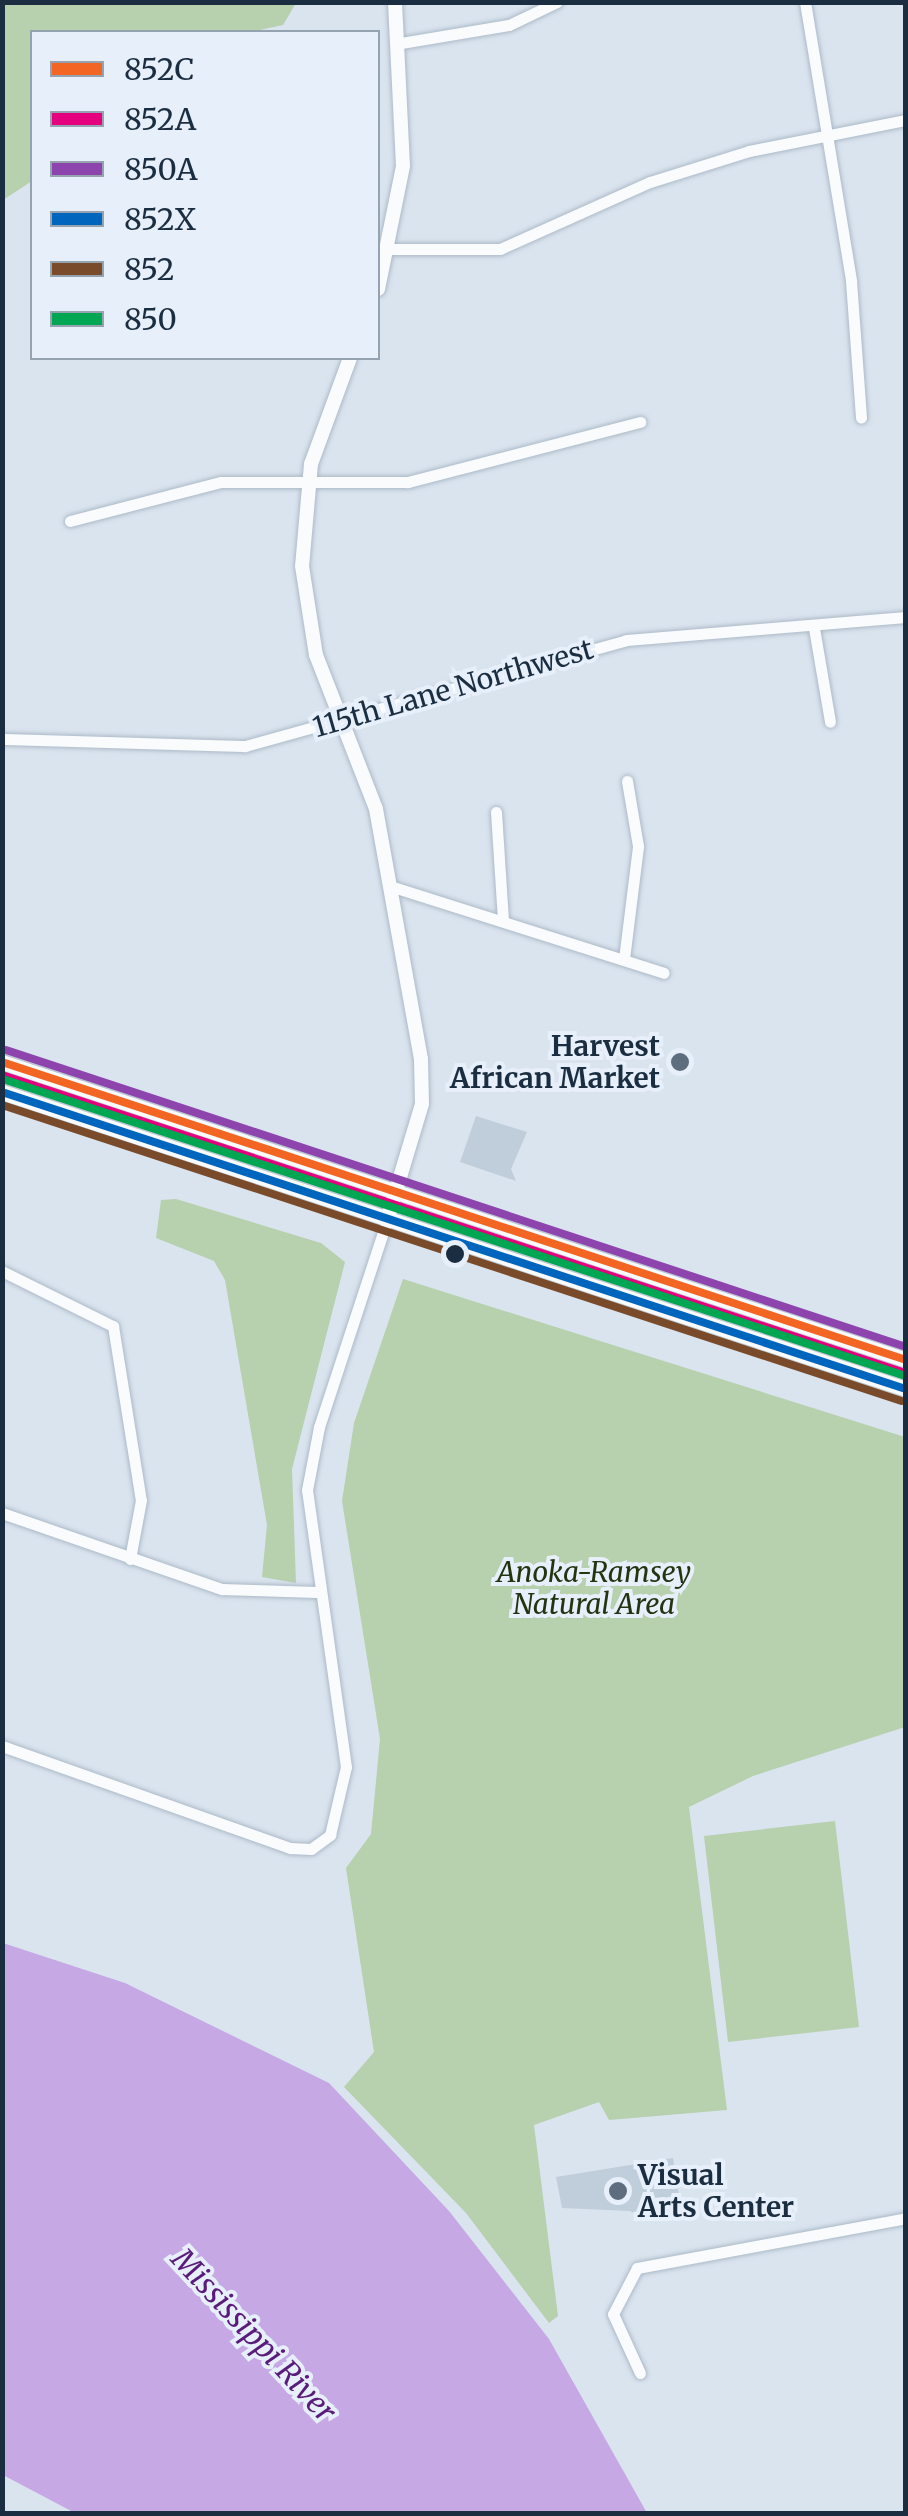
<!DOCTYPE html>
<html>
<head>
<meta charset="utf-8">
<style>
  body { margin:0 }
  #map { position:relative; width:908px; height:2516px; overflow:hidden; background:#dae4ef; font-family:Merriweather,serif }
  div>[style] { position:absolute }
  .green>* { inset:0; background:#b7d0ad }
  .water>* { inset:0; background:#c6a8e4 }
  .building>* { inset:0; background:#c0cddb }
  .roads { filter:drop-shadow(0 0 2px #acbac7) drop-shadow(0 0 2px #acbac7) }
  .minor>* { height:11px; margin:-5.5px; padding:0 5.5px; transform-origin:5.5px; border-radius:5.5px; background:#f9fbfd }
  .tertiary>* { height:14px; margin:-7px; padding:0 7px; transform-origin:7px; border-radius:7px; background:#f9fbfd }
  .secondary>* { height:15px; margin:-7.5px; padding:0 7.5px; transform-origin:7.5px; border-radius:7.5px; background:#f9fbfd }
  .bus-1>* { height:8px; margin:-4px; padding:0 4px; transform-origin:4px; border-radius:4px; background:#f26522 }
  .bus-2>* { height:8px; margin:-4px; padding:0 4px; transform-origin:4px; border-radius:4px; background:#e5007d }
  .bus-3>* { height:8px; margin:-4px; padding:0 4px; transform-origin:4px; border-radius:4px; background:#8e44ad }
  .bus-4>* { height:8px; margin:-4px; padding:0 4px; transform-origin:4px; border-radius:4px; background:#0065bd }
  .bus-5>* { height:8px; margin:-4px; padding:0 4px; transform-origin:4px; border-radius:4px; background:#7a4b2a }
  .bus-6>* { height:8px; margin:-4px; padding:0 4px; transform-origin:4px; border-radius:4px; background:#00a651 }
  .dots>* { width:28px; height:28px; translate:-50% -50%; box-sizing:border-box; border:5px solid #e6effa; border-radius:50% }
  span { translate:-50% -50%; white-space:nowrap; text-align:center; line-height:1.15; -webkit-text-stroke:8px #e6effa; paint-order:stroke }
  .street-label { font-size:28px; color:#1b2e41 }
  .poi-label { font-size:28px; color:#1b2e41; font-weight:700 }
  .right { translate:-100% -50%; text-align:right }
  .left { translate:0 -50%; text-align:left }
  .park-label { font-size:28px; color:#233410; font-style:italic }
  .water-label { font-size:30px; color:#5a1c7b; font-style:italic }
  .frame { position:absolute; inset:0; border:5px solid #1b2e41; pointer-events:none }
  .legend { position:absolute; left:30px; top:30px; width:350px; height:330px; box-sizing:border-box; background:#e6effa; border:2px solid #95a2b0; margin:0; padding:12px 18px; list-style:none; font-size:30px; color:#1b2e41 }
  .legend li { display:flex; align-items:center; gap:20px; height:50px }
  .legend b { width:50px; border:2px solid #95a2b0 }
</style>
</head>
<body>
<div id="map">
  <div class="green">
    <div style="clip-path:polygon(2px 3px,3px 2px,296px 3px,283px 25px,250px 32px,32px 32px,32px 181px,3px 200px)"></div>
    <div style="clip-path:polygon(176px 1199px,321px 1243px,345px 1262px,292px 1469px,296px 1583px,262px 1577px,267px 1525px,225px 1280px,214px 1261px,156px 1238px,161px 1200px)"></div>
    <div style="clip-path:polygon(403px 1279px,905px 1437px,905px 1727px,753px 1776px,689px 1807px,727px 2110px,609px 2120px,599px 2102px,534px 2125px,558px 2316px,549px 2323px,466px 2213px,344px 2087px,374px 2052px,346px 1868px,371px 1834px,380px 1739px,342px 1501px,354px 1423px)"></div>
    <div style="clip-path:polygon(835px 1821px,859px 2027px,728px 2042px,704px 1836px)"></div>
  </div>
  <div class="water">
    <div style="clip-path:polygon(3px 1943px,125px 1983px,329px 2083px,449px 2211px,549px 2339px,647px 2513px,75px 2513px,3px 2475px)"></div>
  </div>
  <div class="building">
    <div style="clip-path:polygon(476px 1116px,527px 1132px,511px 1169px,516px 1181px,460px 1162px)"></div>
    <div style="clip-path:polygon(673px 2158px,682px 2214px,648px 2220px,630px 2211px,562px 2208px,556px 2177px)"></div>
  </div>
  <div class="roads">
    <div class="minor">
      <div style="left:805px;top:2px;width:283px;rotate:80.6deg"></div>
      <div style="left:851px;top:281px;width:137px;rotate:85.8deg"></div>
      <div style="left:401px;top:43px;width:109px;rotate:-9.5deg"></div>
      <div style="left:509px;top:25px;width:53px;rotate:-25.6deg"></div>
      <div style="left:378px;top:249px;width:122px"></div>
      <div style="left:500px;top:249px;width:164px;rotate:-24.1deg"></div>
      <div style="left:650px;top:182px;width:104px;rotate:-17.4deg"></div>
      <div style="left:749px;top:151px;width:160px;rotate:-11.2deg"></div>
      <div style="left:70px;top:521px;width:156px;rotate:-14.5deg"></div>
      <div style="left:221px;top:482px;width:187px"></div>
      <div style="left:408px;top:482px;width:240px;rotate:-14.5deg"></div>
      <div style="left:814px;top:628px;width:95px;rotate:80.3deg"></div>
      <div style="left:2px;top:739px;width:243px;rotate:1.7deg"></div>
      <div style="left:245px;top:746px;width:395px;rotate:-15.5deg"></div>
      <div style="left:626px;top:640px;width:281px;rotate:-4.7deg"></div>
      <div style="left:496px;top:812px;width:108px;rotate:86.3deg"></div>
      <div style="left:390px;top:886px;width:287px;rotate:17.6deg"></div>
      <div style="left:624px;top:959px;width:114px;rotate:-82.9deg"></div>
      <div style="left:638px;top:846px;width:66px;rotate:-99.6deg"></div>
      <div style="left:2px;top:1271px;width:124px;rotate:26.4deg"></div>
      <div style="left:113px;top:1326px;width:176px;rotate:80.9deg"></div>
      <div style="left:141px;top:1500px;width:60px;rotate:100.6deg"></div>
      <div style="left:2px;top:1513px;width:233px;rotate:19.1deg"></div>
      <div style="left:222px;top:1589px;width:95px;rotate:1.8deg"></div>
      <div style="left:2px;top:1746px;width:306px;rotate:19.5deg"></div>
      <div style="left:290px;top:1848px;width:21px;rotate:3deg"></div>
      <div style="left:311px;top:1849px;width:24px;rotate:-36deg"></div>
      <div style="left:330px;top:1835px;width:70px;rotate:-76.8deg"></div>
      <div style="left:346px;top:1767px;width:280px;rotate:-98deg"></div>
      <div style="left:307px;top:1490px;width:64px;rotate:-79.2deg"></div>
      <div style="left:319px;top:1427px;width:221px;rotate:-71.8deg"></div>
      <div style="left:640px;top:2373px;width:65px;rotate:-114.6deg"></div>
      <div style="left:613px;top:2314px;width:52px;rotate:-62.4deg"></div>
      <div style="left:637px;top:2268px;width:274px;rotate:-10.5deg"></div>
    </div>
    <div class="tertiary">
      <div style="left:378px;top:289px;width:126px;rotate:-78.5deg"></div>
      <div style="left:403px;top:166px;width:164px;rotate:-92.8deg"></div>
      <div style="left:350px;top:358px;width:113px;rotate:110.2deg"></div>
      <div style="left:311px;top:464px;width:102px;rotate:95deg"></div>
      <div style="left:302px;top:566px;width:90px;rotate:81.1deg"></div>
      <div style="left:316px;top:655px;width:165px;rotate:68.7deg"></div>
      <div style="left:376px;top:809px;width:254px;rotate:79.8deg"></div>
      <div style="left:421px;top:1059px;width:45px;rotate:88.7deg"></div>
      <div style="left:422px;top:1104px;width:118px;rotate:106.7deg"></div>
    </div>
    <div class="secondary">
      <div style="left:2px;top:1062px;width:952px;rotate:18.24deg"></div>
      <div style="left:2px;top:1092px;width:952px;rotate:18.19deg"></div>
    </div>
  </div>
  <div class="bus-1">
    <div style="left:2px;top:1062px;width:952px;rotate:18.24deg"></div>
  </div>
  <div class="bus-2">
    <div style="left:2px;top:1075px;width:948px;rotate:18.26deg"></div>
  </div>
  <div class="bus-3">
    <div style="left:6px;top:1050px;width:948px;rotate:18.26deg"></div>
  </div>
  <div class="bus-4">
    <div style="left:2px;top:1092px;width:952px;rotate:18.19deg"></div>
  </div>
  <div class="bus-5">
    <div style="left:2px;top:1105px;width:947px;rotate:18.21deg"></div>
  </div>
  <div class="bus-6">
    <div style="left:6px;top:1080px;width:947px;rotate:18.21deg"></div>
  </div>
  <div class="dots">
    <div style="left:680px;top:1062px;background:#5e6e7e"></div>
    <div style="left:455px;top:1254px;background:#1b2e41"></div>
    <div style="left:618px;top:2191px;background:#5e6e7e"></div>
  </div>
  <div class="street-label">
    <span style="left:453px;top:688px;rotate:-16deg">115th Lane Northwest</span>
  </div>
  <div class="poi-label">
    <span class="right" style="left:660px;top:1062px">Harvest<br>African Market</span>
    <span class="left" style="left:638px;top:2191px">Visual<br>Arts Center</span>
  </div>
  <div class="park-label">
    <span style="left:594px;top:1588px">Anoka-Ramsey<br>Natural Area</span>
  </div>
  <div class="water-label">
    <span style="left:254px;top:2335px;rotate:47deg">Mississippi River</span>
  </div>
  <div class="frame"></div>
  <ul class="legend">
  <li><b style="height:12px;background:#f26522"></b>852C</li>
  <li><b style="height:12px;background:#e5007d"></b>852A</li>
  <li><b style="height:12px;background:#8e44ad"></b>850A</li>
  <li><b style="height:12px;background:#0065bd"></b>852X</li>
  <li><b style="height:12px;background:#7a4b2a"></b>852</li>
  <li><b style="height:12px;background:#00a651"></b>850</li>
  </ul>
</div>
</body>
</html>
